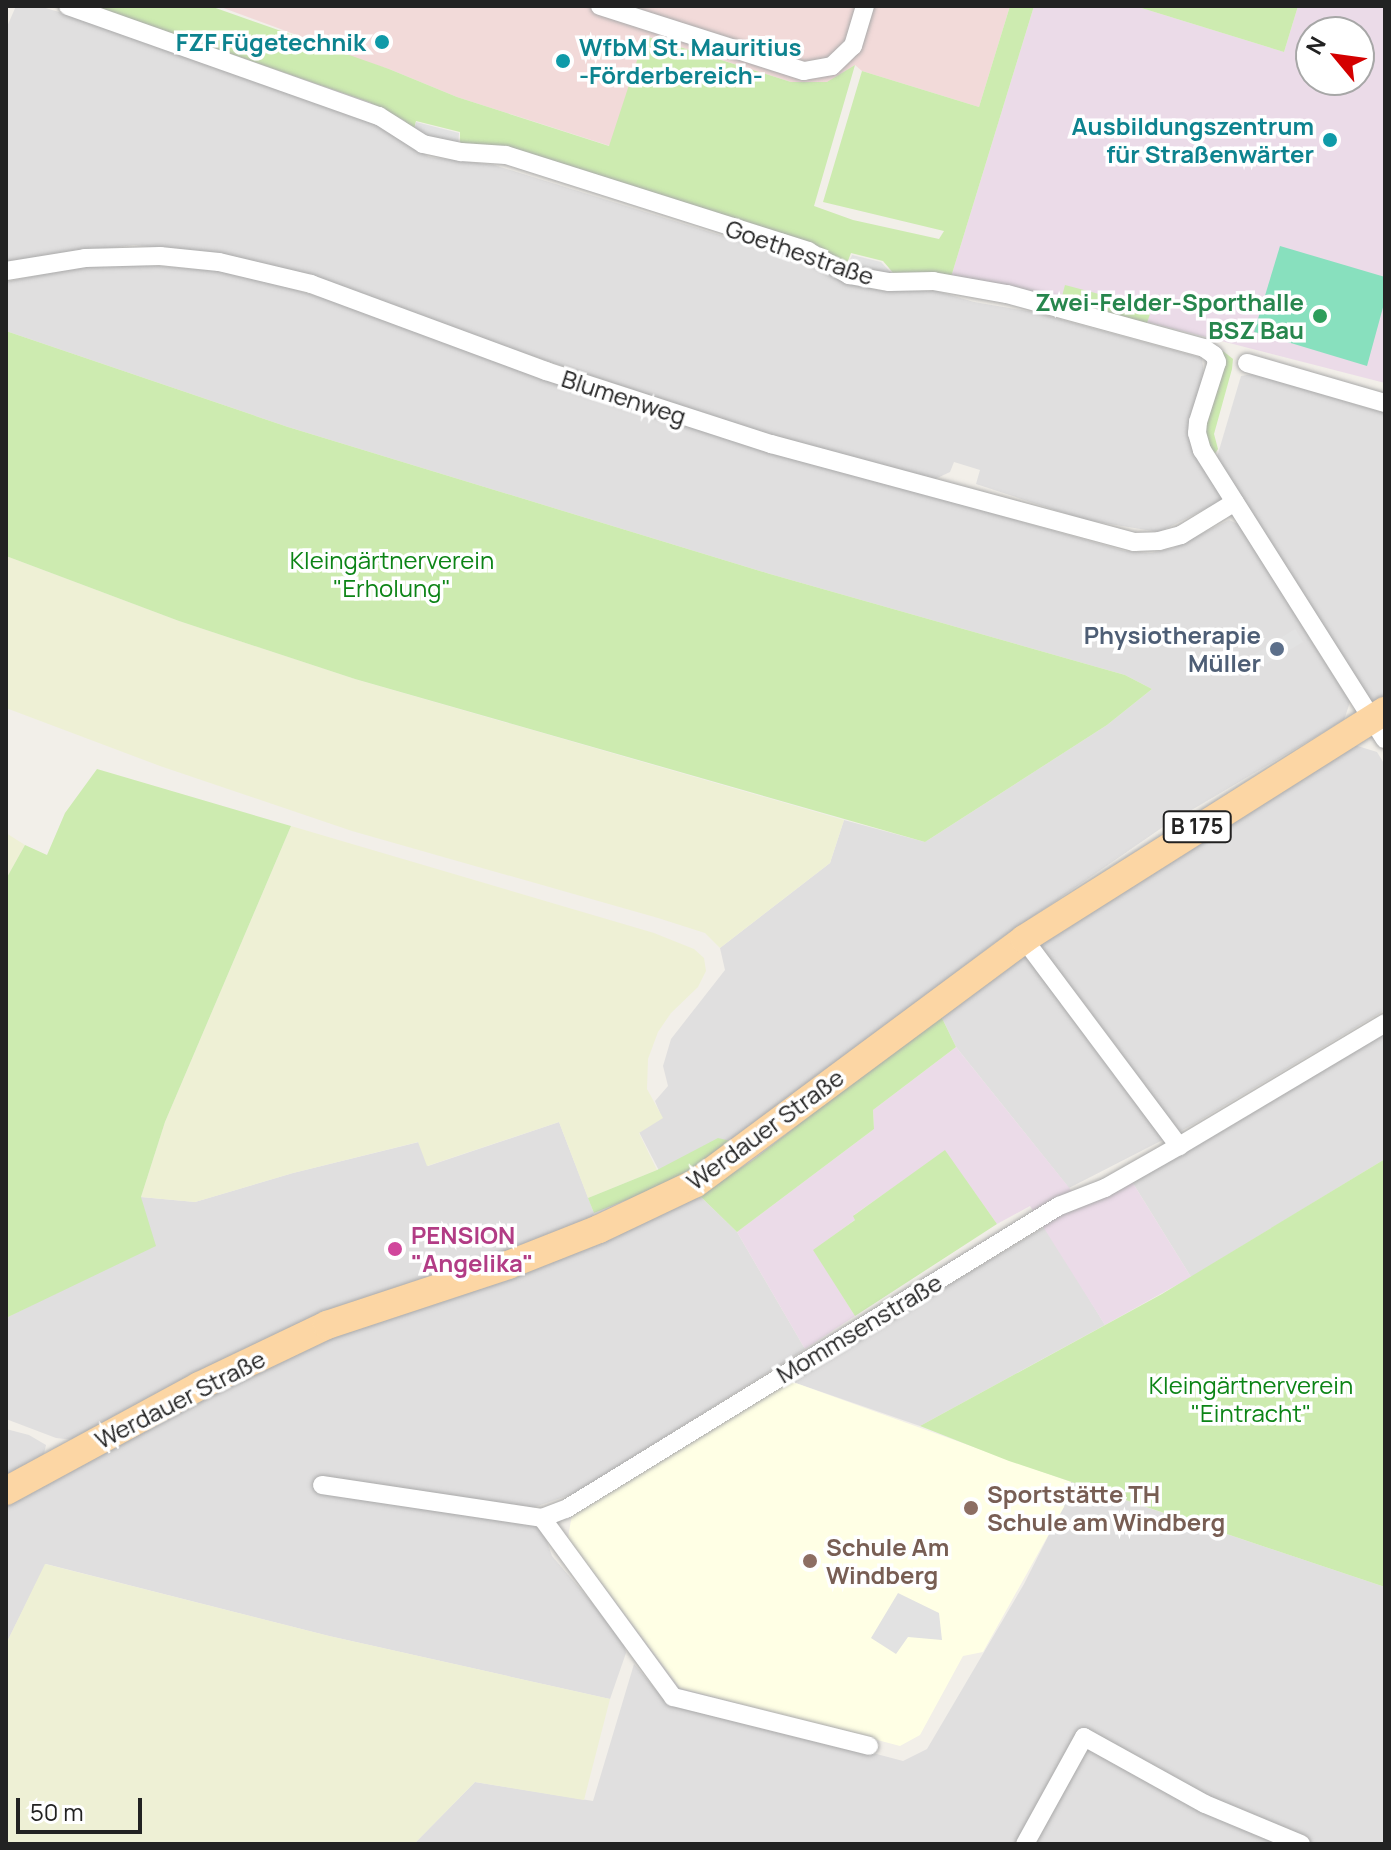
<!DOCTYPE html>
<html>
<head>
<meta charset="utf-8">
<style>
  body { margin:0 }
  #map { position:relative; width:1391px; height:1850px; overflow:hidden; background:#f2efe9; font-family:Manrope,sans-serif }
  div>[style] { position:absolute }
  .residential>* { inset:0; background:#e0dfdf }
  .commercial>* { inset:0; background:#f2dad9 }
  .industrial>* { inset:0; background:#ebdbe8 }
  .education>* { inset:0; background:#ffffe5 }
  .farmland>* { inset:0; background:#eef0d5 }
  .grass>* { inset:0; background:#cdebb0 }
  .pitch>* { inset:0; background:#88e0be }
  .parking>* { inset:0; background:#e2e2e2 }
  .roads { filter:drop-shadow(0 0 2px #a9a9a9) drop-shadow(0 0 2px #a9a9a9) }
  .street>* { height:18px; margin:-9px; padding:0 9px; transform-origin:9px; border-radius:9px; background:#fff }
  .primary>* { height:28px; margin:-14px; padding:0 14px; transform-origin:14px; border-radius:14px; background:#fcd6a4 }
  .dots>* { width:22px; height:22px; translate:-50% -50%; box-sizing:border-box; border:4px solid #fff; border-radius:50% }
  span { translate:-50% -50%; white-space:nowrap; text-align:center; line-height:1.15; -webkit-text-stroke:7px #fff; paint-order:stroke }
  .shield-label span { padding:2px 6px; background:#fff; border:2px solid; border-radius:6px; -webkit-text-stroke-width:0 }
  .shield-label { font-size:22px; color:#222; font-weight:700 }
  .culture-label { font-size:24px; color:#0d838f; font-weight:700 }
  .right { translate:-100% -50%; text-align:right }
  .left { translate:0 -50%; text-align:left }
  .street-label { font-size:24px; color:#222 }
  .leisure-label { font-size:24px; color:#27864d; font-weight:700 }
  .park-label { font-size:24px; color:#0c8416 }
  .service-label { font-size:24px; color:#4e5e75; font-weight:700 }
  .hotel-label { font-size:24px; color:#b23c85; font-weight:700 }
  .education-label { font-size:24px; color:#785e54; font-weight:700 }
  .frame { position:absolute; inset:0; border:8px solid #222; pointer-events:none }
  .north { position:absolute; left:1295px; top:16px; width:80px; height:80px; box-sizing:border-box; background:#fff; border:2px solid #a7a7a7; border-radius:50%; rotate:299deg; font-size:22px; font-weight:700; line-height:32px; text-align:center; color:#222 }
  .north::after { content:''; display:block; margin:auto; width:28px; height:36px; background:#d40000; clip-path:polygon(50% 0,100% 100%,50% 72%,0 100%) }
  .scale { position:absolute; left:16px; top:1798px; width:126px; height:36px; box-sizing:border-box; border:4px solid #222; border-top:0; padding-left:10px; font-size:24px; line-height:28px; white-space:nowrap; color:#222; -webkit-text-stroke:6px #fff; paint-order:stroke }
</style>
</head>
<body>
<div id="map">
  <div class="residential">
    <div style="clip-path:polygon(16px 6px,39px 6px,59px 12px,374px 119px,429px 157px,494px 165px,807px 262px,848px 282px,883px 291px,937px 291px,974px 302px,1033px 312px,1202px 358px,1204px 374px,1188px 436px,1223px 500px,1159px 532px,1085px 520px,976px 484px,980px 470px,954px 462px,950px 472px,933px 480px,741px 426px,240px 258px,134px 245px,6px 262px,6px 29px)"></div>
    <div style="clip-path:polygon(86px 265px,147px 265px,228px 272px,276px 284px,333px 301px,610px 404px,1125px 551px,1151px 553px,1173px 548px,1229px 520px,1238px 524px,1350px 702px,1344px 720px,1163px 827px,993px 944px,735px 1142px,666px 1184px,639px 1132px,662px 1118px,655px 1101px,668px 1086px,663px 1066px,671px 1039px,725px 970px,720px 948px,830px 863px,844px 820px,925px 842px,1107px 725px,1152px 689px,1125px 675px,770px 574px,288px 427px,6px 331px,6px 282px)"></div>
    <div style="clip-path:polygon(1253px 374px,1385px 413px,1385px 697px,1377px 703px,1362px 698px,1217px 457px,1241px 376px)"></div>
    <div style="clip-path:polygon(1351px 744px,1377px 752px,1385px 765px,1385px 1010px,1192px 1125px,1069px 1188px,956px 1047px,940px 1014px,1056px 933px)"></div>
    <div style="clip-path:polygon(1385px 1033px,1385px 1159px,1191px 1277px,1131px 1180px,1224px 1130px)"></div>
    <div style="clip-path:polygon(559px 1122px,594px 1213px,590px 1223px,74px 1440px,56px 1438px,6px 1419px,6px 1318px,67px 1287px,141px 1197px,195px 1202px,293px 1173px,419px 1142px,428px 1166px)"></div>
    <div style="clip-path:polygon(699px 1195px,737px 1232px,805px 1349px,575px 1493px,535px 1507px,552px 1556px,623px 1639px,626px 1653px,610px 1699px,329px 1636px,46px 1564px,6px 1644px,6px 1504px,330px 1334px)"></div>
    <div style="clip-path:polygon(1045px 1227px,1105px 1325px,920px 1426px,790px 1381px)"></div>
    <div style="clip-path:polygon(6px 1429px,29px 1435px,46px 1445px,43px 1458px,6px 1478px)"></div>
    <div style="clip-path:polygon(1071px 1482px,1385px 1587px,1385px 1844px,414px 1844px,475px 1782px,593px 1801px,634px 1664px,662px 1697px,903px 1761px,927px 1749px,1024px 1584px,1063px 1507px)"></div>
  </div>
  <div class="commercial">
    <div style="clip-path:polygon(218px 6px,1010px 6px,979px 107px,862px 71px,855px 65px,828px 82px,791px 82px,646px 36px,610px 146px,457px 97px,389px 69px,350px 57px,336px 47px,332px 48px)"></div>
  </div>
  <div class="industrial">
    <div style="clip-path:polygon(evenodd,1034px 6px,1135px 6px,1284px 52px,1298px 6px,1385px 6px,1385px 383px,1093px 308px,951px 277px,1034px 6px,1311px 32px,1359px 32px,1359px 80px,1311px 80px,1311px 32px)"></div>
    <div style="clip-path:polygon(956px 1047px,1083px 1205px,1131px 1180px,1191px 1277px,1105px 1325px,1030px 1206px,997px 1224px,945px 1151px,854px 1215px,856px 1219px,814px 1250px,855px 1316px,805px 1349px,737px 1232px,874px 1129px,873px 1110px)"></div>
  </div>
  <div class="education">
    <div style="clip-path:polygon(790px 1381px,1071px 1482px,1064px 1507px,983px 1652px,963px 1656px,920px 1735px,900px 1746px,680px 1688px,568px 1538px,572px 1514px)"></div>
  </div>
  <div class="farmland">
    <div style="clip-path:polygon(6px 556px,179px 621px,355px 679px,844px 820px,830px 863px,720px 948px,705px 933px,658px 918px,352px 831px,160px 766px,6px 708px)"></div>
    <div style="clip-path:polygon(291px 826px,654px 933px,694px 949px,704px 958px,706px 971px,698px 987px,671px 1013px,658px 1032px,648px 1059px,647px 1089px,663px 1118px,639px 1133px,657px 1170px,588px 1198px,559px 1122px,427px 1166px,418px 1142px,293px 1173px,195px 1202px,141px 1197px,165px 1122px)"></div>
    <div style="clip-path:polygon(6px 833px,25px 845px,6px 879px)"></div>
    <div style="clip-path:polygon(45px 1564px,329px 1636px,610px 1699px,584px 1800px,475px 1782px,414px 1844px,6px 1844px,6px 1644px)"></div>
  </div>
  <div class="grass">
    <div style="clip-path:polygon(93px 6px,210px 6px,389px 69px,457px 97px,609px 146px,645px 36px,791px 82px,827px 82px,855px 65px,814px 206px,853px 220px,939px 239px,944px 231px,823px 202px,862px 71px,979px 107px,1010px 6px,1034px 6px,951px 277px,895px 275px,883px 261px,851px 253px,846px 266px,460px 145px,460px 132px,416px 121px,413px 133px,405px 121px,369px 102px)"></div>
    <div style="clip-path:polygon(1135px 6px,1298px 6px,1284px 52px)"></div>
    <div style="clip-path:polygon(1065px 285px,1152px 308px,1147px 323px,1061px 300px)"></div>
    <div style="clip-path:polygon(6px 331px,288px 427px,770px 574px,1125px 675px,1152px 689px,1107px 725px,925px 842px,355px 679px,179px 621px,6px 556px)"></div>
    <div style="clip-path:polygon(1223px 351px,1233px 359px,1232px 369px,1214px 434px,1218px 449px,1214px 455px,1204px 433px)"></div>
    <div style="clip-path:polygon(97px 769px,291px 826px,165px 1122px,141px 1197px,156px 1246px,6px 1318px,6px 879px,25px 845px,47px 855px,65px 813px)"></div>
    <div style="clip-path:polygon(940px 1014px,956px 1047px,873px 1110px,874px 1129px,737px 1232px,699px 1195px,753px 1160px)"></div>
    <div style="clip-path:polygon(718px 1138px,735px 1142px,666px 1184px,594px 1213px,588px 1198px,657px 1170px)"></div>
    <div style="clip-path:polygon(945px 1150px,997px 1224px,855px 1316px,813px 1250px,855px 1220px,853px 1216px)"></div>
    <div style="clip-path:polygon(1385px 1159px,1385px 1587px,1009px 1461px,920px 1426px,1162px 1294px)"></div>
  </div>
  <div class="pitch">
    <div style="clip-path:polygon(1280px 246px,1385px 277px,1385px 300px,1367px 366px,1254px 332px)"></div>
  </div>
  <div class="parking">
    <div style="clip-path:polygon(416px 122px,459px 133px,458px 146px,414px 132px)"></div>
    <div style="clip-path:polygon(852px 255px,881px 262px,894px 276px,847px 267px)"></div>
    <div style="clip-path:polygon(1295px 629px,1303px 642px,1259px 668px,1252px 656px)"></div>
    <div style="clip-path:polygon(898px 1593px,939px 1613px,942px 1640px,908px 1637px,896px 1654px,871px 1638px)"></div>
  </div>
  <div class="roads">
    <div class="street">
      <div style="left:68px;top:6px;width:330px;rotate:19.5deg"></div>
      <div style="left:379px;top:116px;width:52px;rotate:32.5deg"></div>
      <div style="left:423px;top:144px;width:39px;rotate:12deg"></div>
      <div style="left:461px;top:152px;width:45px;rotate:3.8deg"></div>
      <div style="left:506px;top:155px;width:317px;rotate:17.6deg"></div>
      <div style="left:808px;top:251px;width:48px;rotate:30.3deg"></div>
      <div style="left:849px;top:275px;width:41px;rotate:9.9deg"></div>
      <div style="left:889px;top:282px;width:44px;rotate:-1.3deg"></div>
      <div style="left:933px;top:281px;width:75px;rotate:10deg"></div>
      <div style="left:1007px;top:294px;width:204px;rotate:15.3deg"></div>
      <div style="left:1204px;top:348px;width:12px;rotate:35deg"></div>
      <div style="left:1214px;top:355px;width:8px;rotate:67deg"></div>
      <div style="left:1217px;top:362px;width:63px;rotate:107.6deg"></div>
      <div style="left:1198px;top:422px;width:11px;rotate:95deg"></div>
      <div style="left:1197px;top:433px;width:18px;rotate:74deg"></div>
      <div style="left:1202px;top:450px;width:342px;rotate:57.7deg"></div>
      <div style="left:600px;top:6px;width:214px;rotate:17.7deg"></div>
      <div style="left:804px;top:71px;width:28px;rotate:-10deg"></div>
      <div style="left:832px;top:66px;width:29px;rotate:-44deg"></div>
      <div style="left:853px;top:46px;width:42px;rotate:-73.3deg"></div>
      <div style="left:6px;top:271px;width:80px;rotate:-9.3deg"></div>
      <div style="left:85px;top:258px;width:75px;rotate:-1.5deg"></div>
      <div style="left:160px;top:256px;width:59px;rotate:5.8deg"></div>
      <div style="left:219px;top:262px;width:95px;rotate:13.4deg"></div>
      <div style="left:311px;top:284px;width:251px;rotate:20.3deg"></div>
      <div style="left:546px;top:371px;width:237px;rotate:18deg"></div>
      <div style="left:771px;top:444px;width:376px;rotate:15.1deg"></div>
      <div style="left:1134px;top:542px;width:25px;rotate:-2deg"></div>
      <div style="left:1159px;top:541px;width:23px;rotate:-15deg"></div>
      <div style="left:1181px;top:535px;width:63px;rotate:-31.4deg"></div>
      <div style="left:1247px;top:363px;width:144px;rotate:16.2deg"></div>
      <div style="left:1024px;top:939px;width:259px;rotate:53.2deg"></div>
      <div style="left:322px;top:1485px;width:222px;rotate:8.5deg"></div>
      <div style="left:542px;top:1518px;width:26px;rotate:-21deg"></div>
      <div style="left:566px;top:1509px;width:579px;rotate:-31.58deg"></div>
      <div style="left:1059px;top:1206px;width:49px;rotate:-21.4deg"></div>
      <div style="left:1105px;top:1188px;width:85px;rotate:-29.6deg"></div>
      <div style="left:1179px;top:1146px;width:240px;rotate:-30.8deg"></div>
      <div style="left:542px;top:1518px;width:222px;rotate:53.8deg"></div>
      <div style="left:673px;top:1697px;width:202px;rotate:14deg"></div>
      <div style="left:1025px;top:1844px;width:122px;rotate:-61.1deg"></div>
      <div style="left:1084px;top:1737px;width:138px;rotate:29deg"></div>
      <div style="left:1205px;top:1804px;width:104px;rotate:22.6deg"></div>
    </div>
    <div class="primary">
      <div style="left:6px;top:1491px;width:220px;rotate:-28.5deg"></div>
      <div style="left:199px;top:1386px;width:142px;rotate:-25.5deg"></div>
      <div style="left:327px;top:1325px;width:191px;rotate:-18.3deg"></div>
      <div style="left:508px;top:1265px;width:98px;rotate:-21.6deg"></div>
      <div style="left:599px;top:1229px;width:107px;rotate:-25.4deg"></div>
      <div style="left:696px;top:1183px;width:409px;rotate:-36.6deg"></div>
      <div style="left:1024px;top:939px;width:427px;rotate:-32.3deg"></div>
    </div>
  </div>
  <div class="dots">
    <div style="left:382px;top:42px;background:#0f9aa8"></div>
    <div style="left:563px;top:61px;background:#0f9aa8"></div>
    <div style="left:1330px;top:140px;background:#0f9aa8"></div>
    <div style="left:1320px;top:316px;background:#2e9e5b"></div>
    <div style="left:1277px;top:649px;background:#5c6f8a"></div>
    <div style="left:395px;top:1249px;background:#d1479c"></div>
    <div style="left:971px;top:1508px;background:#8d6e63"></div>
    <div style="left:810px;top:1561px;background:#8d6e63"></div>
  </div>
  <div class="shield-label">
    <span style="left:1197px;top:827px">B 175</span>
  </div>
  <div class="culture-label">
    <span class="right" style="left:366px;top:42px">FZF Fügetechnik</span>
    <span class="left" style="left:579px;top:61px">WfbM St. Mauritius<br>-Förderbereich-</span>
    <span class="right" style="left:1314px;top:140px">Ausbildungszentrum<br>für Straßenwärter</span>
  </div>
  <div class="street-label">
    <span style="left:800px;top:252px;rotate:19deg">Goethestraße</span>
    <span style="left:624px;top:397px;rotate:18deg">Blumenweg</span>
    <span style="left:765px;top:1129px;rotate:-36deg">Werdauer Straße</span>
    <span style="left:859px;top:1328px;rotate:-31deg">Mommsenstraße</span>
    <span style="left:180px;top:1399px;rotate:-27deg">Werdauer Straße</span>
  </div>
  <div class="leisure-label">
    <span class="right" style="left:1304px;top:316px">Zwei-Felder-Sporthalle<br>BSZ Bau</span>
  </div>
  <div class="park-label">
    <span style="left:392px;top:574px">Kleingärtnerverein<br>"Erholung"</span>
    <span style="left:1251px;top:1399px">Kleingärtnerverein<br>"Eintracht"</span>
  </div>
  <div class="service-label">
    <span class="right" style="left:1261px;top:649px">Physiotherapie<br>Müller</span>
  </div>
  <div class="hotel-label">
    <span class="left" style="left:411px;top:1249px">PENSION<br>"Angelika"</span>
  </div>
  <div class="education-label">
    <span class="left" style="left:987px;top:1508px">Sportstätte TH<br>Schule am Windberg</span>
    <span class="left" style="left:826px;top:1561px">Schule Am<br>Windberg</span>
  </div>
  <div class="frame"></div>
  <div class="north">N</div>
  <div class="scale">50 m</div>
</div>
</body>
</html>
